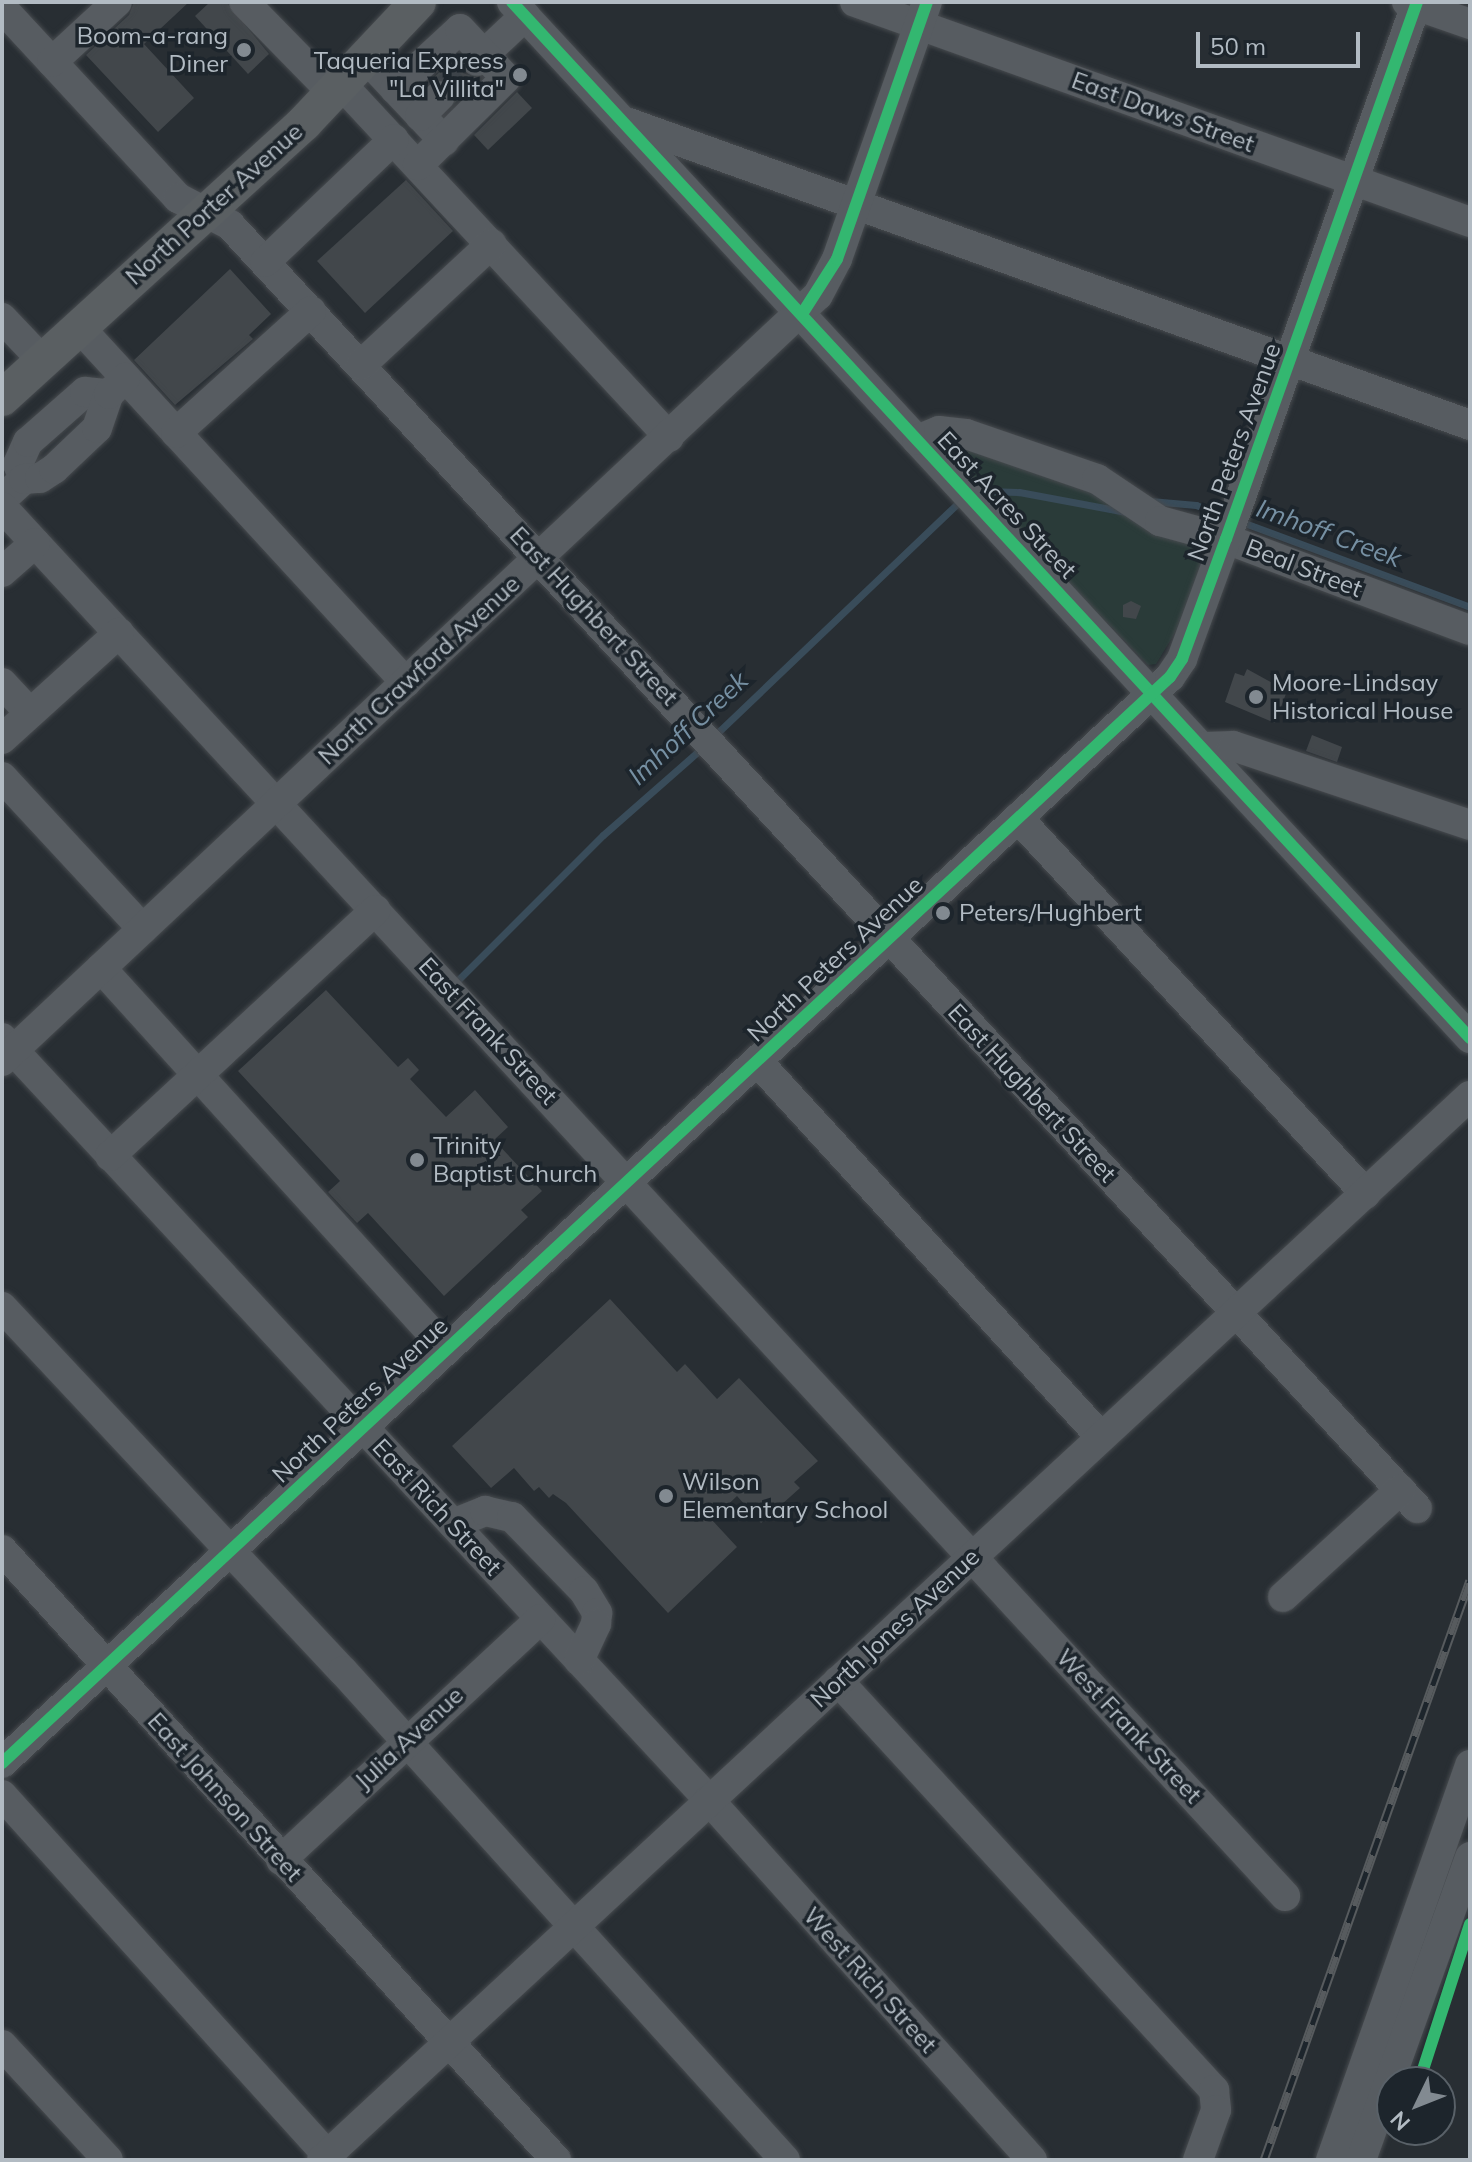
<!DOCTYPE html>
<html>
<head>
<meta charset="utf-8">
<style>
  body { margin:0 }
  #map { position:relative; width:1472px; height:2162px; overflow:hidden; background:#282e33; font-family:Mulish,sans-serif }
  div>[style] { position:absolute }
  .green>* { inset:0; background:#2a3b39 }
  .stream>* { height:7px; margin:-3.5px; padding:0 3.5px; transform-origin:3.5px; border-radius:3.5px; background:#394c5a }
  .building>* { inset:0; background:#42474b }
  .minor-tunnel>* { height:30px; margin-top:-15px; transform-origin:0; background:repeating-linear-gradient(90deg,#3d4349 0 30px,transparent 0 45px) }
  .roads { filter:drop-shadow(0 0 2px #464a4e) drop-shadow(0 0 2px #464a4e) }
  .minor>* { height:30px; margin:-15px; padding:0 15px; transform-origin:15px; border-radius:15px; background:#575c61 }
  .major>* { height:36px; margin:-18px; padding:0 18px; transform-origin:18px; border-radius:18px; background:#5a5f62 }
  .rail>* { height:9px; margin-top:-4.5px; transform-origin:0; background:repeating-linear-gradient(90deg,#1d252c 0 18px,#575b5e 0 36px); box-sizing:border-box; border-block:2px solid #575b5e }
  .cycleway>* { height:12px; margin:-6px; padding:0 6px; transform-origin:6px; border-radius:6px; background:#33b770 }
  .dots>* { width:22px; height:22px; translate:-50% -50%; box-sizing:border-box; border:4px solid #1d252c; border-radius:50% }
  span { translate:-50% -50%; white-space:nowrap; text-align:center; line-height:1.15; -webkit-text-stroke:7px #1d252c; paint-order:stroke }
  .poi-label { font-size:24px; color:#b2bbc3 }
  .right { translate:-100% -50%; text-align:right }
  .left { translate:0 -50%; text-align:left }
  .street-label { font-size:24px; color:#b2bbc3 }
  .water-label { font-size:26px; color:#7690a3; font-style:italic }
  .frame { position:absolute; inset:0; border:4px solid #b2bbc3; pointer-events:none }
  .north { position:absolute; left:1376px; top:2066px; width:80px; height:80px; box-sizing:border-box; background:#1d252c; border:2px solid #596168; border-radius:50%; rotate:227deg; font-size:22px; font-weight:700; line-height:32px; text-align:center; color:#b2bbc3 }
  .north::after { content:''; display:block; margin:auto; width:28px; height:36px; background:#828a91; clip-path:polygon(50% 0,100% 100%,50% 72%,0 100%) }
  .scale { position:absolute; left:1196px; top:32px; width:164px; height:36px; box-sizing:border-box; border:4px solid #b2bbc3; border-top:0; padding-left:10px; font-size:24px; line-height:28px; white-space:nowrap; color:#b2bbc3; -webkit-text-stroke:6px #1d252c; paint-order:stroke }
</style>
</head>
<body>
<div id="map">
  <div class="green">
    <div style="clip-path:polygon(968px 450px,1121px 503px,1201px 547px,1204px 556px,1176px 631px,1156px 664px,1148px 665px,972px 482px,959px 460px)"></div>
  </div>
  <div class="stream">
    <div style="left:986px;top:491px;width:33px;rotate:2deg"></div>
    <div style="left:1019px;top:492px;width:109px;rotate:10.6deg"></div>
    <div style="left:1150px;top:501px;width:46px;rotate:5deg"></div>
    <div style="left:1196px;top:505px;width:34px;rotate:21deg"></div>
    <div style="left:1239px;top:521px;width:246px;rotate:20.4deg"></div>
    <div style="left:712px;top:738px;width:337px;rotate:-43.7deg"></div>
    <div style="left:453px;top:985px;width:212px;rotate:-45deg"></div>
    <div style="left:603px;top:835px;width:133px;rotate:-41.3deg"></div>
  </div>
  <div class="building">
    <div style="clip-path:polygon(134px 2px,189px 2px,144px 44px,194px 98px,158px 132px,86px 55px,129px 15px)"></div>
    <div style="clip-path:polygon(210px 2px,226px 2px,269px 54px,248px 74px,195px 16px)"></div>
    <div style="clip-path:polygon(459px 54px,463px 73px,480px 79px,457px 101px,452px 83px,430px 81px)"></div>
    <div style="clip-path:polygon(517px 92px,532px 108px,488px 150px,474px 135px)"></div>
    <div style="clip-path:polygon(406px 180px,453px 231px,365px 313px,317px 261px)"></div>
    <div style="clip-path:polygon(230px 269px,271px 314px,249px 335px,253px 339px,175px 405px,134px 360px)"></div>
    <div style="clip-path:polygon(1131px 601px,1141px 606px,1136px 619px,1123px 617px,1123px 605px)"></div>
    <div style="clip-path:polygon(1247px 669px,1287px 691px,1275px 723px,1225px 702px,1235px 673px,1244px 676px)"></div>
    <div style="clip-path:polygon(1312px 735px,1342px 747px,1337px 762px,1306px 751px)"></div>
    <div style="clip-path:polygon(326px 990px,398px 1067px,408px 1058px,419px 1070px,410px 1079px,446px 1117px,475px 1090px,508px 1127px,494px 1140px,542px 1191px,521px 1210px,528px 1217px,444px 1296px,368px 1213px,357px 1223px,328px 1192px,340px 1181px,238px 1071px)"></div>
    <div style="clip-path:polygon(610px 1299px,677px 1372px,685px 1364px,717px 1399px,739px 1378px,818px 1461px,794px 1482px,800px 1488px,761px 1523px,737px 1496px,712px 1520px,737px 1547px,668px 1613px,566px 1503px,553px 1494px,549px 1498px,539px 1487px,534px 1491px,514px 1468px,491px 1488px,452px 1446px)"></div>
  </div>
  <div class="minor-tunnel">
    <div style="left:440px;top:96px;width:51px;rotate:-43.4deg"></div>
  </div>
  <div class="roads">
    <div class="minor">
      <div style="left:244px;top:2px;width:129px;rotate:45.6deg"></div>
      <div style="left:512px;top:2px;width:1411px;rotate:47.24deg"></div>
      <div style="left:855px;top:2px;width:653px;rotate:19.68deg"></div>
      <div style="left:1407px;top:2px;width:67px;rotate:19.2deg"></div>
      <div style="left:2px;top:8px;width:259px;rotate:47.2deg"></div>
      <div style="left:178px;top:198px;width:59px;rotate:27.4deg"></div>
      <div style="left:230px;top:225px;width:1748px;rotate:47.23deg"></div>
      <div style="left:368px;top:60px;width:111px;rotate:46.8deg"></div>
      <div style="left:477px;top:61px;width:66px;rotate:-43.2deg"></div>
      <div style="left:52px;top:62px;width:88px;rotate:-42.7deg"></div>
      <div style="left:343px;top:86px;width:479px;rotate:47.1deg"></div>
      <div style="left:395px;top:89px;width:88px;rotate:-42.7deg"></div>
      <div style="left:460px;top:29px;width:67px;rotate:46.8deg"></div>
      <div style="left:506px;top:78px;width:124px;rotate:135.3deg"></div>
      <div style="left:420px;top:116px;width:28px;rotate:-45deg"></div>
      <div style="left:629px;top:123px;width:894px;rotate:19.75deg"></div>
      <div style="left:265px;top:262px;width:178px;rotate:-43.6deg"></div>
      <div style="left:2px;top:318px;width:59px;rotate:46.4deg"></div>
      <div style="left:79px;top:327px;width:483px;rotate:47.4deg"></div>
      <div style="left:361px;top:365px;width:178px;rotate:-42.9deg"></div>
      <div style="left:176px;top:433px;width:182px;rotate:-42.1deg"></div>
      <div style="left:917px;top:440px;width:24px;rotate:-22deg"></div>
      <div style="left:939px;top:431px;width:27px;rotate:6deg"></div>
      <div style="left:966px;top:434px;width:139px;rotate:19deg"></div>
      <div style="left:1097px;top:479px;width:76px;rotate:33.7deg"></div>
      <div style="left:1160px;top:521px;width:68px;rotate:15.3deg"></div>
      <div style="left:1226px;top:539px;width:260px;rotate:20.5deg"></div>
      <div style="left:24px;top:479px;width:16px;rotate:-112deg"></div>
      <div style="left:18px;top:464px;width:24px;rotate:-66deg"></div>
      <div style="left:28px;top:442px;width:76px;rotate:-41.3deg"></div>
      <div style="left:85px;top:392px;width:24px;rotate:5deg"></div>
      <div style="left:2px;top:499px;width:30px;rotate:-42deg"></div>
      <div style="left:24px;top:479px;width:16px;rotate:-4deg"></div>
      <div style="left:40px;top:478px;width:17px;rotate:-33deg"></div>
      <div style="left:54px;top:469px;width:59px;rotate:-43.6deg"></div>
      <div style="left:97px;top:428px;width:36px;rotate:-71deg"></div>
      <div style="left:109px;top:394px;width:23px;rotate:-45deg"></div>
      <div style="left:2px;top:507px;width:1891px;rotate:47.27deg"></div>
      <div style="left:2px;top:572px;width:44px;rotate:-41.3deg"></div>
      <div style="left:2px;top:683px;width:41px;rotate:47deg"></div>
      <div style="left:2px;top:739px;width:158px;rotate:-42.2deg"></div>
      <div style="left:1203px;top:747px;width:30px;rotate:-2deg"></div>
      <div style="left:1233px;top:746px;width:250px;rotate:18.4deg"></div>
      <div style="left:2px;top:777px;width:207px;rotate:47.2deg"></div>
      <div style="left:1018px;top:818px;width:512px;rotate:47.21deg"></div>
      <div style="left:101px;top:968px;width:515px;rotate:47.83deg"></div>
      <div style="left:2px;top:1038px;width:1039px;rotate:47.14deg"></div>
      <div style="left:709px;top:1800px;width:484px;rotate:48.1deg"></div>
      <div style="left:2px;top:1061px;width:1119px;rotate:-43.19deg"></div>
      <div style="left:818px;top:295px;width:41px;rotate:-62.2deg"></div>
      <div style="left:837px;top:259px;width:272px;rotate:-70.7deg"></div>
      <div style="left:757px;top:1061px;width:510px;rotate:47.54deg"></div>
      <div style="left:110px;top:1156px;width:362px;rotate:-42.8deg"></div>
      <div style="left:2px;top:1307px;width:499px;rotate:46.9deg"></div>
      <div style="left:343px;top:1671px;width:659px;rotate:47.89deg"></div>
      <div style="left:453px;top:1524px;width:35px;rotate:-22deg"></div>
      <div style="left:485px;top:1511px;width:28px;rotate:13deg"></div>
      <div style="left:512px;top:1517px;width:103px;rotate:45.8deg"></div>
      <div style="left:584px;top:1591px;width:26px;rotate:59deg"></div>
      <div style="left:597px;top:1613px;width:11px;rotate:95deg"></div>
      <div style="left:596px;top:1624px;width:40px;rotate:115deg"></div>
      <div style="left:2px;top:1550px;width:824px;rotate:47.75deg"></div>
      <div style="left:1283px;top:1597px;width:159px;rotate:-42.4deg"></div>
      <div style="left:838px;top:1681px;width:556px;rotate:47.41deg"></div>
      <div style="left:1214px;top:2090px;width:20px;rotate:84deg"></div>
      <div style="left:1216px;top:2110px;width:53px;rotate:109.8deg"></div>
      <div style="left:2px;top:1763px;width:1595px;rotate:-42.92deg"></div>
      <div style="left:1170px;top:677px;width:22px;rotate:-56deg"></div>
      <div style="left:1182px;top:659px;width:128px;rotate:-69.9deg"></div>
      <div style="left:1226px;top:539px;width:570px;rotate:-70.42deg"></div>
      <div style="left:2px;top:1795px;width:492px;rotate:47.9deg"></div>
      <div style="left:281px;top:1860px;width:354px;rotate:-42.9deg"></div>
      <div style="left:2px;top:2045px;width:156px;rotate:47.3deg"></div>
      <div style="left:322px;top:2160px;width:1565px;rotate:-42.83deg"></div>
      <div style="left:1331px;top:2160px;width:419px;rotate:-70.6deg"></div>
      <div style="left:1361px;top:2160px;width:322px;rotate:-70.2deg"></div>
    </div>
    <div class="major">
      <div style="left:2px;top:398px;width:408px;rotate:-42.3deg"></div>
      <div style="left:304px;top:123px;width:166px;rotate:-46.7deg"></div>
    </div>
  </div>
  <div class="rail">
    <div style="left:1264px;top:2160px;width:615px;rotate:-70.45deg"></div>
  </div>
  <div class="cycleway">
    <div style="left:512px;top:2px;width:1411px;rotate:47.24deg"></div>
    <div style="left:802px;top:314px;width:65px;rotate:-57.5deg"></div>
    <div style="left:837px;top:259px;width:272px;rotate:-70.7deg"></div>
    <div style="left:2px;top:1763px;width:1595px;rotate:-42.92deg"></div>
    <div style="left:1170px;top:677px;width:22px;rotate:-56deg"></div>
    <div style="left:1182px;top:659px;width:128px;rotate:-69.9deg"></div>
    <div style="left:1226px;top:539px;width:570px;rotate:-70.42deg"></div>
    <div style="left:1419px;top:2082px;width:166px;rotate:-72.1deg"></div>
  </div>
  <div class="dots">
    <div style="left:244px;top:50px;background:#828a91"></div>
    <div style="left:520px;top:75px;background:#828a91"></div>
    <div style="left:1256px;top:697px;background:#828a91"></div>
    <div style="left:943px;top:913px;background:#828a91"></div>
    <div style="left:417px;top:1160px;background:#828a91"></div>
    <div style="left:666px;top:1496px;background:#828a91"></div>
  </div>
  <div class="poi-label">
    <span class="right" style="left:228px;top:50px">Boom-a-rang<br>Diner</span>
    <span class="right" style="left:504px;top:75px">Taqueria Express<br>"La Villita"</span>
    <span class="left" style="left:1272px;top:697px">Moore-Lindsay<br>Historical House</span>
    <span class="left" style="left:959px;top:913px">Peters/Hughbert</span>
    <span class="left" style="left:433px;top:1160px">Trinity<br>Baptist Church</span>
    <span class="left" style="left:682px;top:1496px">Wilson<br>Elementary School</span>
  </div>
  <div class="street-label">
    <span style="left:1163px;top:112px;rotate:20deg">East Daws Street</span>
    <span style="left:214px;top:204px;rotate:-42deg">North Porter Avenue</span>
    <span style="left:1234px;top:452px;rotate:-70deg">North Peters Avenue</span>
    <span style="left:1007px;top:505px;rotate:47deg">East Acres Street</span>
    <span style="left:1304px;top:568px;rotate:21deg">Beal Street</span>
    <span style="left:594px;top:616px;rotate:47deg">East Hughbert Street</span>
    <span style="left:419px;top:670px;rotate:-43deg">North Crawford Avenue</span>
    <span style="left:835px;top:959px;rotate:-43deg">North Peters Avenue</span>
    <span style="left:488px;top:1031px;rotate:47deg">East Frank Street</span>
    <span style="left:1032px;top:1093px;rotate:47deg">East Hughbert Street</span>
    <span style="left:360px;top:1400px;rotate:-43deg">North Peters Avenue</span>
    <span style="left:437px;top:1507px;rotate:47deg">East Rich Street</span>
    <span style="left:895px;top:1628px;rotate:-43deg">North Jones Avenue</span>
    <span style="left:1129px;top:1726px;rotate:47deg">West Frank Street</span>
    <span style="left:409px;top:1738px;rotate:-43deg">Julia Avenue</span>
    <span style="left:225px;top:1797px;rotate:48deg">East Johnson Street</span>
    <span style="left:870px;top:1980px;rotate:48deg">West Rich Street</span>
  </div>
  <div class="water-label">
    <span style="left:1329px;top:533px;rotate:20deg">Imhoff Creek</span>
    <span style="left:688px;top:728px;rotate:-43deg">Imhoff Creek</span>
  </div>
  <div class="frame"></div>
  <div class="north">N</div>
  <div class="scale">50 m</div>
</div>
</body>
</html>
